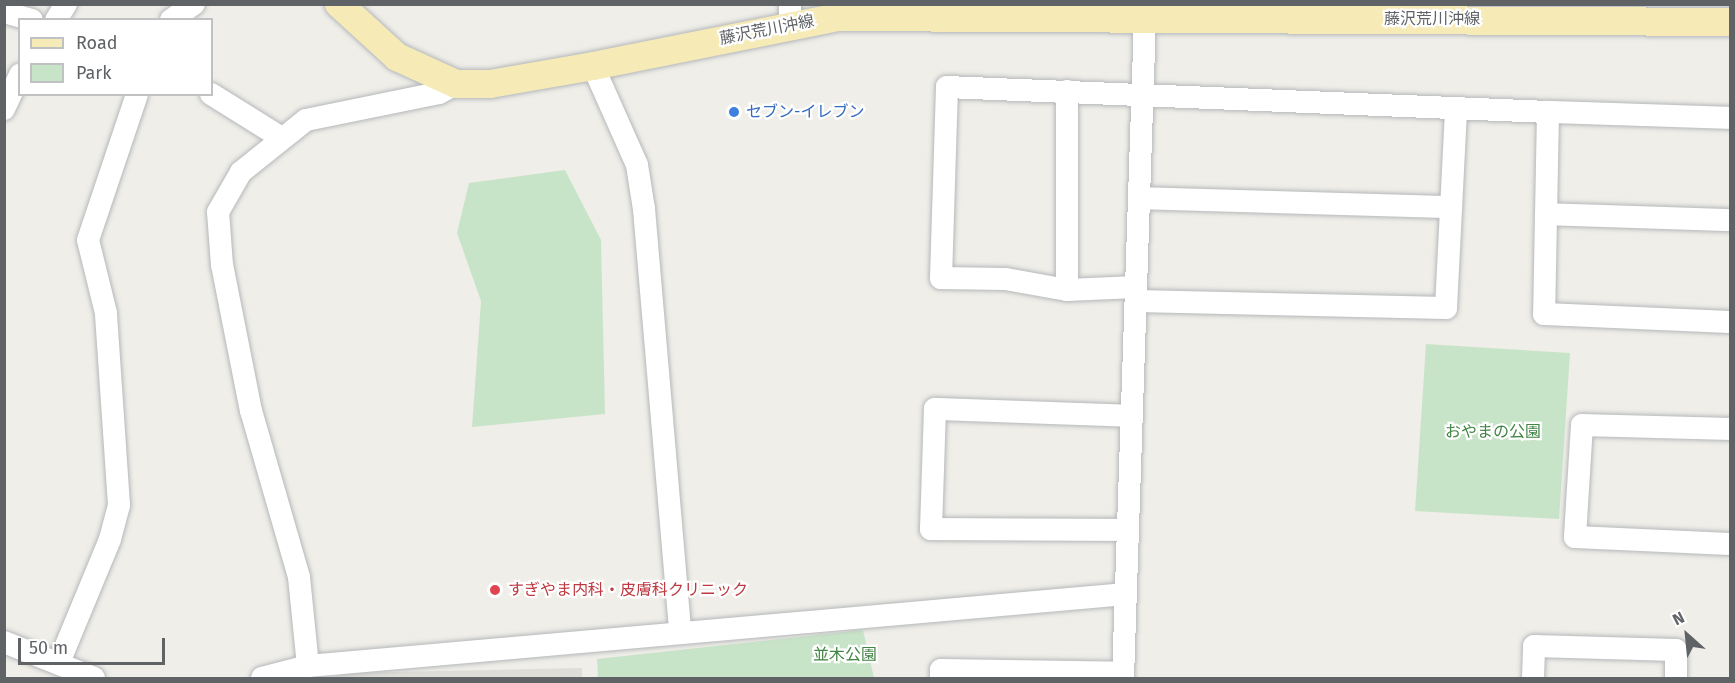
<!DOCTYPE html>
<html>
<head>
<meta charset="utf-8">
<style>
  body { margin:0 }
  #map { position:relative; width:1735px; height:683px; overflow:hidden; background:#efeee8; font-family:"Fira Sans","Noto Sans JP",sans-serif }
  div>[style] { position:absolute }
  .education>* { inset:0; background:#dfddd7 }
  .green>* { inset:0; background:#c8e4c8 }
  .roads { filter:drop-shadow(0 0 2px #b5b8bb) drop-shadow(0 0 2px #b5b8bb) }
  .minor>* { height:22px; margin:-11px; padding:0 11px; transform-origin:11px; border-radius:11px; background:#fff }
  .major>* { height:28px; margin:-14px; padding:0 14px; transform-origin:14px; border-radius:14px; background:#f6ebb7 }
  .dots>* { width:16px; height:16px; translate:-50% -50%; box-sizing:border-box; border:3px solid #fff; border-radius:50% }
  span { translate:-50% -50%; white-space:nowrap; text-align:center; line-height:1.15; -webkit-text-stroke:4.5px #fff; paint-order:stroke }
  .street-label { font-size:16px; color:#5f6366 }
  .shop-label { font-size:16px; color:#366cbe }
  .left { translate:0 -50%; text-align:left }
  .park-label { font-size:16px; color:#418443 }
  .health-label { font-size:16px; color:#be3a42 }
  .frame { position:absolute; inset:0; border:6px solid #5f6366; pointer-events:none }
  .legend { position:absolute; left:18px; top:18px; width:195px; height:78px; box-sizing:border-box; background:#fff; border:2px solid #bfc1c2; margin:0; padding:8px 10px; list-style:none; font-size:18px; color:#5f6366 }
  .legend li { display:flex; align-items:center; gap:12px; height:30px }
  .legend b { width:30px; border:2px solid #bfc1c2 }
  .north { position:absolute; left:1657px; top:605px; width:60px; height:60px; -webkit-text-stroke:4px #fff; paint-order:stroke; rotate:333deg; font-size:16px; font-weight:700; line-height:24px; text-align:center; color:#5f6366 }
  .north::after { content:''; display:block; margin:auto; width:21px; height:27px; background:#5f6366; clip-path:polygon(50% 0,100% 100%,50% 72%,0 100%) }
  .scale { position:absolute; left:18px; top:638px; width:147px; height:27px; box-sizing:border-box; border:3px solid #5f6366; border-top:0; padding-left:8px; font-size:18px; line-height:21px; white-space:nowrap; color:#5f6366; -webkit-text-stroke:4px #fff; paint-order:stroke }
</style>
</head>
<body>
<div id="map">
  <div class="education">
    <div style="clip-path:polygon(582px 668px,582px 678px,331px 678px,346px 673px)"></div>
  </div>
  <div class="green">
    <div style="clip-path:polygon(565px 170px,601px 240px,605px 414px,472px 427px,481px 301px,457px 233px,469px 183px)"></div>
    <div style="clip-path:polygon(1426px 344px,1570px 353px,1559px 519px,1415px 511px)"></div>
    <div style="clip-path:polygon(863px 630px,874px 678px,598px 678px,597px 659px)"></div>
  </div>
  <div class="roads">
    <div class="minor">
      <div style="left:790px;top:4px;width:19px;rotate:90deg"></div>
      <div style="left:4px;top:12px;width:29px;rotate:16deg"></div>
      <div style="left:56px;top:20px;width:19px;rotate:-58deg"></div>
      <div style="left:171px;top:20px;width:28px;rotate:-35deg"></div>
      <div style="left:593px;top:66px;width:108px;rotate:66deg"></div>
      <div style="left:637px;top:165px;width:45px;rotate:81deg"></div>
      <div style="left:644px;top:209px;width:425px;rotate:85.1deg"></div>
      <div style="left:1067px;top:91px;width:199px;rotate:90deg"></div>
      <div style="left:211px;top:94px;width:81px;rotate:31.9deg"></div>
      <div style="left:4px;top:109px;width:38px;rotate:-65deg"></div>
      <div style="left:1730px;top:118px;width:182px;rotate:-178.1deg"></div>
      <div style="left:1548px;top:112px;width:202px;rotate:91.1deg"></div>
      <div style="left:1544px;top:314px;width:186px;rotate:2.5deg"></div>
      <div style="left:1139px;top:198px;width:312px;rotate:1.7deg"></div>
      <div style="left:1546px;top:214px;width:184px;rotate:1.9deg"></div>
      <div style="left:1136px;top:287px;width:69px;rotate:177.5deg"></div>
      <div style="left:1067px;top:290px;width:63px;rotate:-169.9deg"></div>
      <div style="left:1005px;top:279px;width:64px;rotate:-179.1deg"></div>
      <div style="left:941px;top:278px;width:191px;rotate:-88.2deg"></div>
      <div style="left:947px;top:87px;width:602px;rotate:2.38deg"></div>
      <div style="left:1136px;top:301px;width:310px;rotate:1.3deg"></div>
      <div style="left:1446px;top:308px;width:200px;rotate:-87.1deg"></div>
      <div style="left:1730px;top:429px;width:148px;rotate:-178.5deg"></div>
      <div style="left:1582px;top:425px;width:112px;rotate:93.6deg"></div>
      <div style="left:1575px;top:537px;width:155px;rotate:2.6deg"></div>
      <div style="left:1128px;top:530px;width:197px;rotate:-179.7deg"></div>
      <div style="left:931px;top:529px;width:120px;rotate:-88.1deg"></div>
      <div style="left:935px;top:409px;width:197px;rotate:2deg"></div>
      <div style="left:4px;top:642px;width:97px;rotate:21.8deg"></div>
      <div style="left:60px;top:660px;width:131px;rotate:-67.5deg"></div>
      <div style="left:110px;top:539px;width:35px;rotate:-75deg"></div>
      <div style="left:119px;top:505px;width:192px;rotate:-93.9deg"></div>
      <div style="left:106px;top:313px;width:75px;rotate:-103.9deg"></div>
      <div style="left:88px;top:240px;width:154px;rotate:-71.4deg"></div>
      <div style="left:308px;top:666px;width:89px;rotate:-95.8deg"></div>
      <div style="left:299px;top:577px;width:173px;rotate:-106.1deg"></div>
      <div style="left:251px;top:411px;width:149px;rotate:-101.2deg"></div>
      <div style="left:222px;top:265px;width:53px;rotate:-94.3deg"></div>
      <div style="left:218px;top:212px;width:46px;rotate:-60.1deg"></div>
      <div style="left:241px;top:172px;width:83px;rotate:-38.7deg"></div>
      <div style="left:306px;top:120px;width:136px;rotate:-11.5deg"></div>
      <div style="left:439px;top:93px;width:19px;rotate:-28deg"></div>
      <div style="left:262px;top:678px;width:48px;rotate:-14.6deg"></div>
      <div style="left:308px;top:666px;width:821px;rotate:-5.03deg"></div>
      <div style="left:941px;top:678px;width:8px;rotate:-90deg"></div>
      <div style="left:941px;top:670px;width:182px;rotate:0.9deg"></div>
      <div style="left:1123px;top:678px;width:660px;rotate:-88.09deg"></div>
      <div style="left:1533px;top:678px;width:32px;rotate:-88deg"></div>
      <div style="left:1534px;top:646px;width:142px;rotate:1.6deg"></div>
      <div style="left:1676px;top:650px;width:28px;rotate:90deg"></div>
    </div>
    <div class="major">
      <div style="left:339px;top:4px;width:79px;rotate:42.4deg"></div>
      <div style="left:397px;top:57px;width:65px;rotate:24.6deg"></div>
      <div style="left:456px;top:84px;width:34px"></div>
      <div style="left:490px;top:84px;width:105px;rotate:-9.9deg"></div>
      <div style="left:593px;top:66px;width:251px;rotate:-11.3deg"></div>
      <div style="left:839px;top:17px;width:891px;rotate:0.32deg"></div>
    </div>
  </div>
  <div class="dots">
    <div style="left:734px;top:112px;background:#3f7fe0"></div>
    <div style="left:495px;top:590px;background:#e0444e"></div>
  </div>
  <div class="street-label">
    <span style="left:1432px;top:19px">藤沢荒川沖線</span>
    <span style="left:767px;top:30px;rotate:-11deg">藤沢荒川沖線</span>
  </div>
  <div class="shop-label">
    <span class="left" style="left:746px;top:112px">セブン-イレブン</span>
  </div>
  <div class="park-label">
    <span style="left:1493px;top:432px">おやまの公園</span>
    <span style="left:845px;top:655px">並木公園</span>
  </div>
  <div class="health-label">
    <span class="left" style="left:508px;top:590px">すぎやま内科・皮膚科クリニック</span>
  </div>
  <div class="frame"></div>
  <ul class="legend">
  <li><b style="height:8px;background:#f6ebb7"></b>Road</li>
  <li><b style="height:16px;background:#c8e4c8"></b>Park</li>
  </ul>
  <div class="north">N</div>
  <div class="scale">50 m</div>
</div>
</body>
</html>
